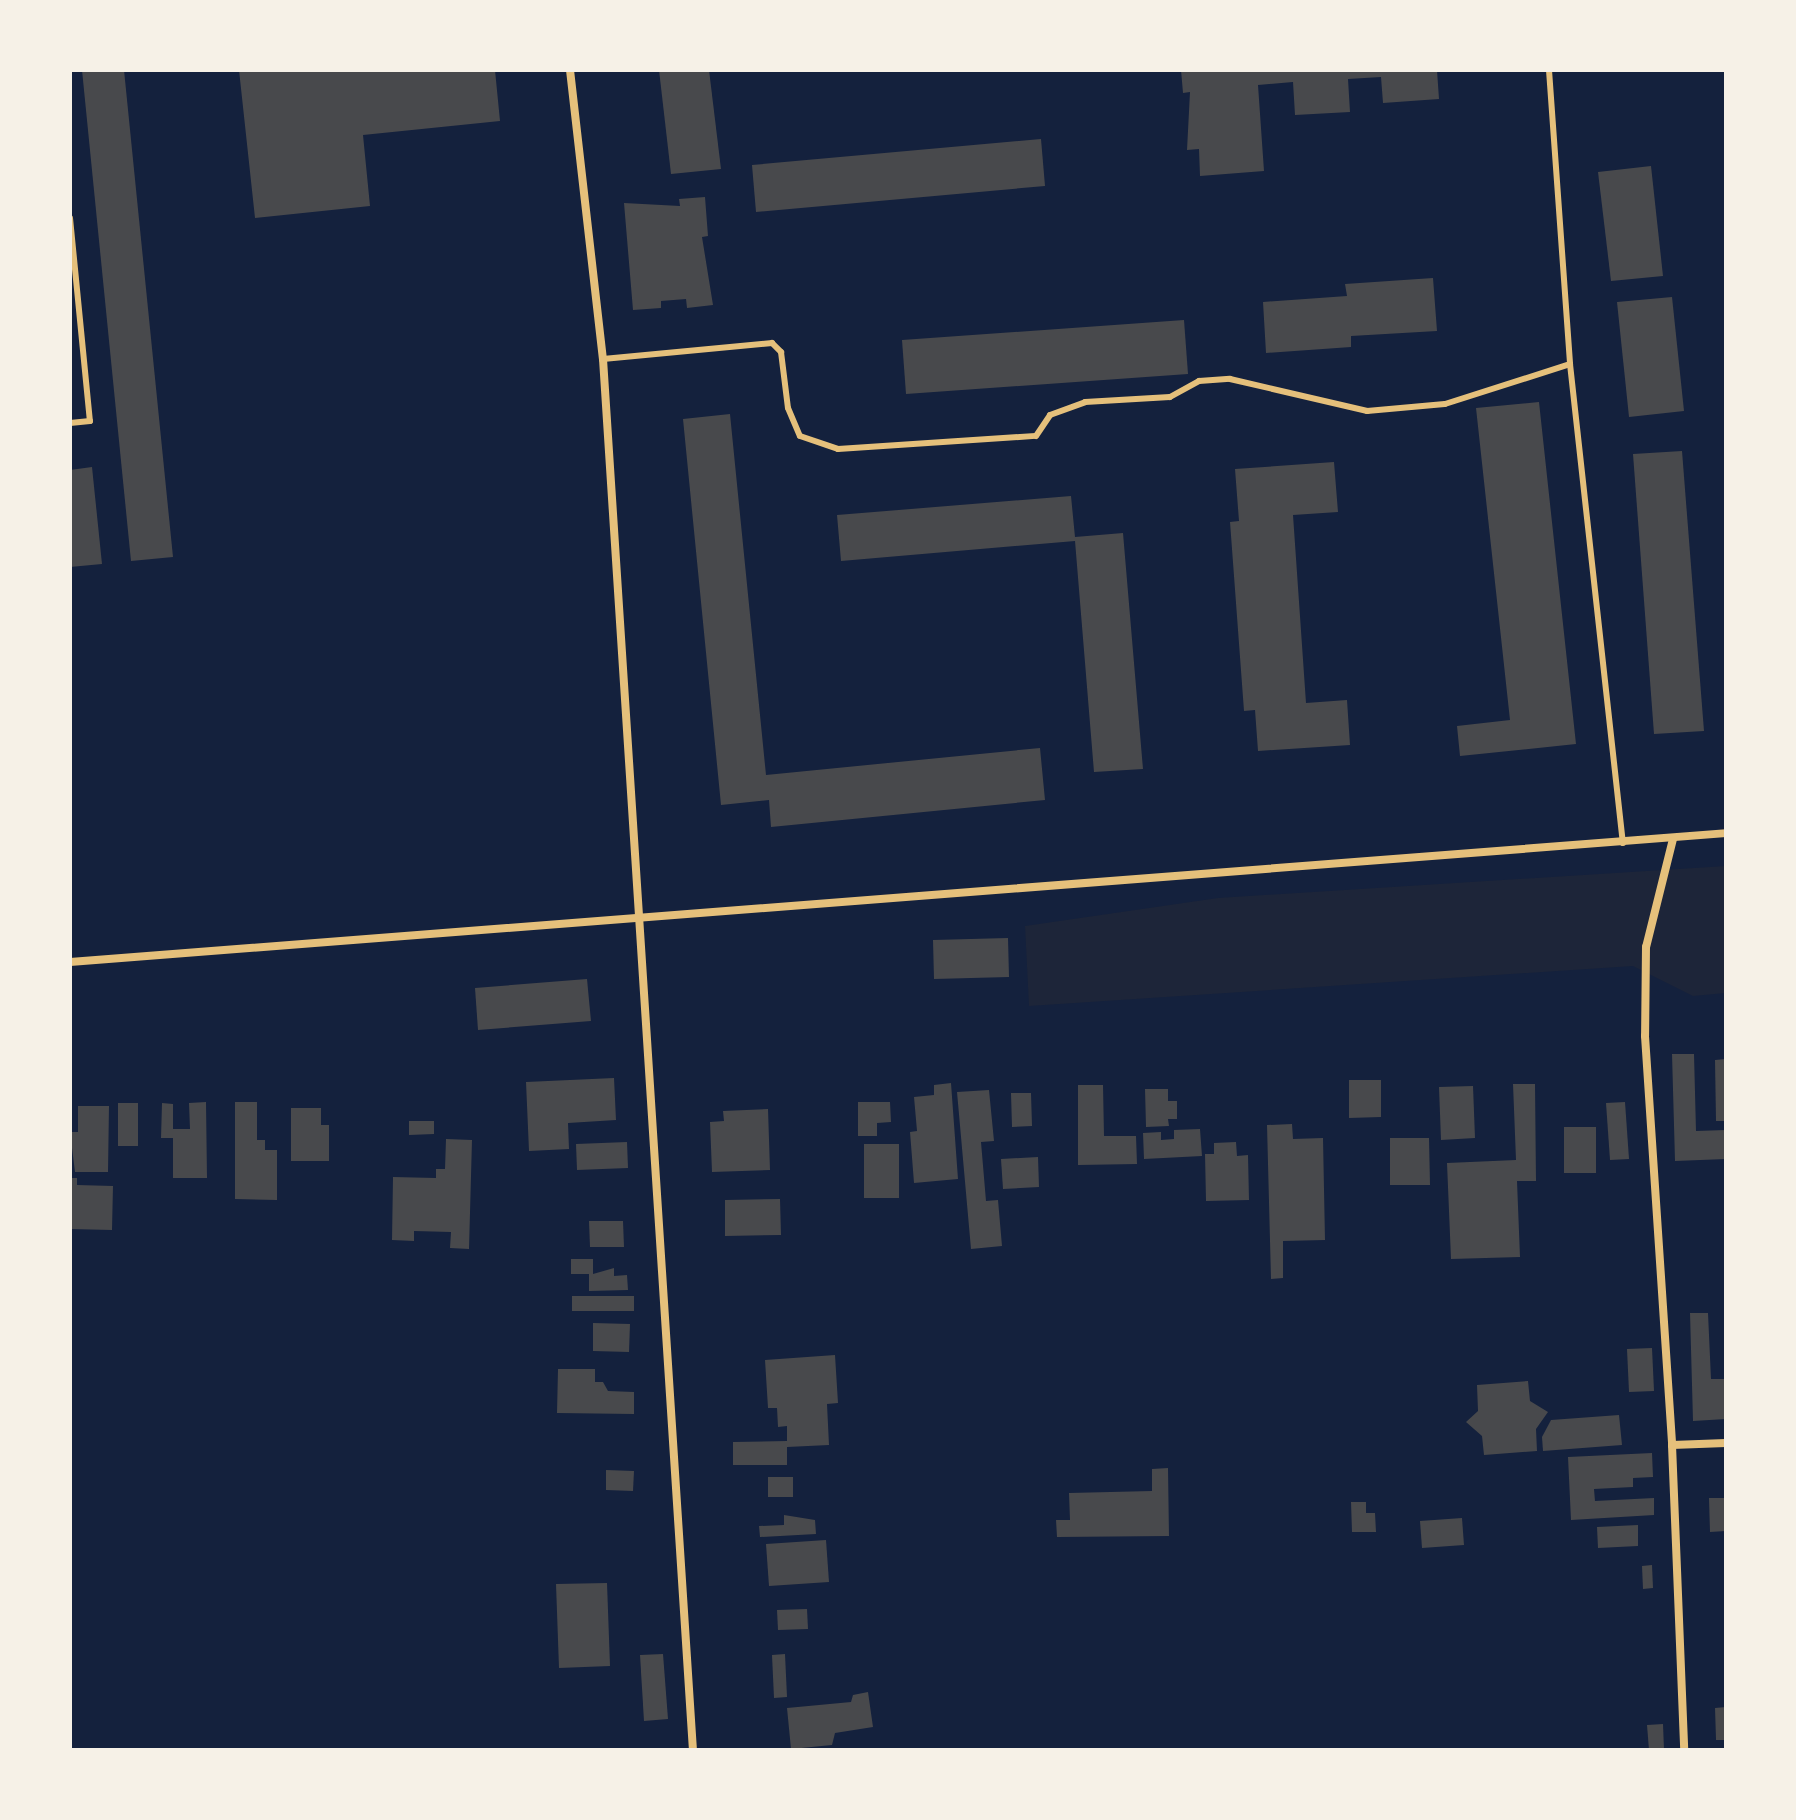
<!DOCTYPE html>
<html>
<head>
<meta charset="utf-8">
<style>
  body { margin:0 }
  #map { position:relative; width:1796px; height:1820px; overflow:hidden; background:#14213d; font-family:"Sofia Sans Condensed",sans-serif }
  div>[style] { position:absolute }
  .green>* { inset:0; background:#1d2539 }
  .building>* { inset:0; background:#48494c }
  .service>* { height:6px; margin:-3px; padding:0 3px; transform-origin:3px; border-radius:3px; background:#e5c07b }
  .minor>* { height:8px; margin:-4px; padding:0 4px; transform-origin:4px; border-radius:4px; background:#e5c07b }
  span { translate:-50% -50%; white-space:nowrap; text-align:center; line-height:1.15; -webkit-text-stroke:6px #f6f1e7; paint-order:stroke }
  .frame { position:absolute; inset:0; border:72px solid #f6f1e7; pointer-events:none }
</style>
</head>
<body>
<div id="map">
  <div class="green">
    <div style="clip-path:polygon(1726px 866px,1726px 993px,1693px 996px,1633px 966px,1029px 1006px,1025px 926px,1218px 898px)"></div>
  </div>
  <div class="building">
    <div style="clip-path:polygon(82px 70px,124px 70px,173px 557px,131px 561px)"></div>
    <div style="clip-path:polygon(239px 70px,495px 70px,500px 121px,363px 135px,370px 206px,255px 218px)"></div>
    <div style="clip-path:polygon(659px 70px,709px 70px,721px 169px,671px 174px)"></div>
    <div style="clip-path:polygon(1181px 70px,1437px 70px,1439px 99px,1383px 103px,1381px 77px,1348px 79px,1350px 112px,1295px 115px,1293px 82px,1258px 85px,1264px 171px,1200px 176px,1199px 149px,1187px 150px,1190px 92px,1183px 93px)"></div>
    <div style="clip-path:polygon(1041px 139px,1045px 186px,756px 212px,752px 165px)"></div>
    <div style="clip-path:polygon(1651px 166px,1663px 276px,1611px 281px,1598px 172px)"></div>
    <div style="clip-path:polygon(705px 197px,708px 236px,702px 237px,713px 305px,687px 308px,686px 299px,661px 301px,661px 308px,633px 310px,624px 203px,680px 206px,679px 199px)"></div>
    <div style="clip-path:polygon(1433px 278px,1437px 331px,1351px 336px,1351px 347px,1266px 353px,1263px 302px,1347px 296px,1345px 284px)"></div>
    <div style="clip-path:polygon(1672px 297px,1684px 411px,1629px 417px,1617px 302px)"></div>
    <div style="clip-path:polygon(1184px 320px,1188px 374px,906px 394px,902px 340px)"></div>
    <div style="clip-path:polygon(1539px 402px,1576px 744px,1460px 756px,1457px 726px,1510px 720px,1476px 408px)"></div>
    <div style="clip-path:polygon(730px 414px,766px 775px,1040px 748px,1045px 800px,771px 827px,769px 800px,721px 805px,683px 419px)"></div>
    <div style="clip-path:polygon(1682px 451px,1704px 731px,1654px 734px,1633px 454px)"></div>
    <div style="clip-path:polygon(1334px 462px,1338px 512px,1293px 515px,1306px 703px,1347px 700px,1350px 745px,1258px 751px,1255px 710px,1244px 711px,1230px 522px,1239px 521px,1235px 469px)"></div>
    <div style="clip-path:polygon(92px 467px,102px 564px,70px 567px,70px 470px)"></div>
    <div style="clip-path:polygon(1071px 496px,1075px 537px,1123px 533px,1143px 769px,1094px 772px,1075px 541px,841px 561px,837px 515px)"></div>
    <div style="clip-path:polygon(1008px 938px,1009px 977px,934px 979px,933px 940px)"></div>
    <div style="clip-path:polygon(587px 979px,591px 1021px,478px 1030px,475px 988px)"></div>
    <div style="clip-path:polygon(1672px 1054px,1694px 1054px,1696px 1131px,1726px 1130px,1726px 1159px,1675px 1161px)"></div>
    <div style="clip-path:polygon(1726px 1059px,1726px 1121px,1716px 1121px,1715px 1060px)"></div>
    <div style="clip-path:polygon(614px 1078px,616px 1120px,568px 1123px,569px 1149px,529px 1151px,526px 1082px)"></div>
    <div style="clip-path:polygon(1349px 1080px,1381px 1080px,1381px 1117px,1349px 1118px)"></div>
    <div style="clip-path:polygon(951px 1083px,958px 1179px,914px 1183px,910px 1132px,917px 1131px,914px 1097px,934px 1095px,934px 1085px)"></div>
    <div style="clip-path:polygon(1513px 1084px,1535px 1084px,1536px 1181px,1517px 1181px,1520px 1257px,1451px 1259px,1447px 1163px,1516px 1160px)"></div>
    <div style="clip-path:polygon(1078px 1085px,1103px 1085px,1104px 1136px,1136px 1136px,1137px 1164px,1078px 1165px)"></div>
    <div style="clip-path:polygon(1473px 1086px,1475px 1138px,1441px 1140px,1439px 1087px)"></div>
    <div style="clip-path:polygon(1145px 1089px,1168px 1089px,1168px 1101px,1177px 1101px,1177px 1119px,1168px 1119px,1169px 1126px,1146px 1127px)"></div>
    <div style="clip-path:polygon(989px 1090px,994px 1141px,981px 1142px,986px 1201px,998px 1200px,1002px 1246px,971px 1249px,957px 1092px)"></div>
    <div style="clip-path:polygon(1011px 1093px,1031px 1093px,1032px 1126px,1012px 1127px)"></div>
    <div style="clip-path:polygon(206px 1102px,207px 1178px,173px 1178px,173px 1138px,161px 1138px,162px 1103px,173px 1104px,173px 1129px,190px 1129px,189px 1103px)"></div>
    <div style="clip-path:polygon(235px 1102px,257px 1102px,257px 1140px,265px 1140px,265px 1150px,277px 1150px,277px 1200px,235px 1199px)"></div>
    <div style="clip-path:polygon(858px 1102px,890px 1102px,891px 1122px,877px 1123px,877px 1136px,858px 1136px)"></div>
    <div style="clip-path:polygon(1625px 1102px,1629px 1159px,1610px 1160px,1606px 1103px)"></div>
    <div style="clip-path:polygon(118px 1103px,138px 1103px,138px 1146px,118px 1146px)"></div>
    <div style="clip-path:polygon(78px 1106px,109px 1106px,108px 1172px,75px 1172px,70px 1132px,78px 1132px)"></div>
    <div style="clip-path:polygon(291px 1108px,321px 1108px,321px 1125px,329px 1125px,329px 1161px,291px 1161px)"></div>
    <div style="clip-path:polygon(768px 1109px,770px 1170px,712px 1172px,710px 1122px,724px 1121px,723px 1111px)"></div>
    <div style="clip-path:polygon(409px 1121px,434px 1121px,434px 1134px,409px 1135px)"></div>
    <div style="clip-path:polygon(1292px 1124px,1293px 1139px,1323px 1138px,1325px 1240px,1283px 1241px,1283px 1278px,1271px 1279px,1267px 1125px)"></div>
    <div style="clip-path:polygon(1564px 1127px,1596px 1127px,1596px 1173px,1564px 1173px)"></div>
    <div style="clip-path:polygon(1200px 1129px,1202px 1156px,1144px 1159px,1143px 1133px,1161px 1132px,1161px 1140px,1174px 1139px,1174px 1130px)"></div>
    <div style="clip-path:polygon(1390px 1138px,1429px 1138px,1430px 1185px,1390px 1185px)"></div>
    <div style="clip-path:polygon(446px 1139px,472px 1140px,469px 1249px,450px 1248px,451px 1232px,414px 1231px,414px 1241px,392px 1240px,393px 1177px,436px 1178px,436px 1169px,445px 1169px)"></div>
    <div style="clip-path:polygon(627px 1142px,628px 1168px,577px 1170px,576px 1144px)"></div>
    <div style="clip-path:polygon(1236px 1142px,1237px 1156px,1248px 1155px,1249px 1200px,1206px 1201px,1205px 1154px,1214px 1154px,1214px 1143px)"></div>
    <div style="clip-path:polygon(864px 1144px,899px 1144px,899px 1198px,864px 1198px)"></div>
    <div style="clip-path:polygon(1038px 1157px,1039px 1187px,1003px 1189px,1001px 1159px)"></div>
    <div style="clip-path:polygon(70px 1178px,77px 1178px,77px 1185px,113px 1186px,112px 1230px,70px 1229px)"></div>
    <div style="clip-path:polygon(780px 1199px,781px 1235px,725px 1236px,725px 1200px)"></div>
    <div style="clip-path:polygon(589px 1221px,623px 1221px,624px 1247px,590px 1247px)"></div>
    <div style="clip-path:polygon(571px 1259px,593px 1259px,593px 1274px,614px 1268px,614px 1276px,627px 1275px,628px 1290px,589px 1291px,589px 1274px,571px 1274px)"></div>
    <div style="clip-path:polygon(572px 1296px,634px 1296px,634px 1311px,572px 1311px)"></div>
    <div style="clip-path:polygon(1690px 1313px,1708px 1313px,1711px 1379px,1726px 1379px,1726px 1419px,1693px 1421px)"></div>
    <div style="clip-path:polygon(593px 1323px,630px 1324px,629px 1352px,593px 1351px)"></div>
    <div style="clip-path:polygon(1652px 1348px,1654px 1391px,1629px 1392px,1627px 1349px)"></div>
    <div style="clip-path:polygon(835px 1355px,838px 1403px,827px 1404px,829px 1445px,787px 1447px,787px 1465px,733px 1465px,733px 1442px,787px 1441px,787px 1426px,778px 1427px,777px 1408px,768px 1408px,765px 1360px)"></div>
    <div style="clip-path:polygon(558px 1369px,595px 1369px,595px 1382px,603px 1382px,608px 1391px,634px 1392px,634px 1414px,557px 1413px)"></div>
    <div style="clip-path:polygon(1528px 1381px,1530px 1401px,1548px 1412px,1536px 1429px,1537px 1451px,1484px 1455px,1482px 1436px,1466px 1422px,1478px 1411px,1477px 1385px)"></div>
    <div style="clip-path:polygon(1619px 1415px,1622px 1445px,1543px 1451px,1542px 1437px,1551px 1420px)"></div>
    <div style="clip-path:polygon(1652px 1453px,1653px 1477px,1633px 1478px,1633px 1487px,1594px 1489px,1595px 1501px,1654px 1498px,1654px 1515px,1571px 1520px,1568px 1457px)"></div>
    <div style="clip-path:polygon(1168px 1468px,1169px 1536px,1057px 1537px,1056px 1520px,1070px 1520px,1069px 1493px,1152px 1491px,1152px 1469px)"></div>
    <div style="clip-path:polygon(606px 1470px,634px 1471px,633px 1491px,606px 1490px)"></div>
    <div style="clip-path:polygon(768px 1477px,793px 1477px,793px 1497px,768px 1497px)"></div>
    <div style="clip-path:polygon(1709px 1498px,1726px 1498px,1726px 1531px,1710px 1532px)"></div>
    <div style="clip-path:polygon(1351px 1502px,1366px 1502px,1366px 1513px,1375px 1513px,1376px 1532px,1352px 1532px)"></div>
    <div style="clip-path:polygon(784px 1515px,815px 1520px,816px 1534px,760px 1537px,759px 1526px,784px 1525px)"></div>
    <div style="clip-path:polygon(1462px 1518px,1464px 1545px,1422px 1548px,1420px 1521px)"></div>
    <div style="clip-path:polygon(1638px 1525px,1638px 1546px,1598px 1548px,1597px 1527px)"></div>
    <div style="clip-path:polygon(826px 1540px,829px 1582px,769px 1586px,766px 1544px)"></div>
    <div style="clip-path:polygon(1652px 1565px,1653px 1588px,1643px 1589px,1642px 1566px)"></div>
    <div style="clip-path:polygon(607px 1583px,610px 1666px,559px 1668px,556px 1584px)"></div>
    <div style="clip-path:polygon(807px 1609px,808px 1629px,778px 1630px,777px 1610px)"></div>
    <div style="clip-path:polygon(663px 1654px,668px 1719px,644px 1721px,640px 1655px)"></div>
    <div style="clip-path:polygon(785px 1654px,787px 1697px,774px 1698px,772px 1655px)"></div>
    <div style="clip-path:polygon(868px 1692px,873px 1727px,835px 1733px,832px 1745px,791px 1749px,787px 1708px,851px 1702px,853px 1695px)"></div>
    <div style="clip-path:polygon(1726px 1707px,1726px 1740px,1716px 1740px,1715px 1708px)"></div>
    <div style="clip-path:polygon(1663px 1724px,1664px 1750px,1649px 1750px,1647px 1725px)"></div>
  </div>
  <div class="service">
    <div style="left:1549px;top:70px;width:295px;rotate:85.9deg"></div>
    <div style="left:1570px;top:364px;width:482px;rotate:83.7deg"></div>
    <div style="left:70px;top:218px;width:204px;rotate:84.4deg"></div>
    <div style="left:90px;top:421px;width:20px;rotate:174deg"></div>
    <div style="left:603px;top:359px;width:170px;rotate:-5.4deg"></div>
    <div style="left:772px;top:343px;width:13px;rotate:45deg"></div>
    <div style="left:781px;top:352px;width:56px;rotate:82.9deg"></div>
    <div style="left:788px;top:408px;width:30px;rotate:67deg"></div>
    <div style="left:800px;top:436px;width:40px;rotate:18.9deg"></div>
    <div style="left:838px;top:449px;width:198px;rotate:-3.8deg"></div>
    <div style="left:1036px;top:436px;width:25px;rotate:-56deg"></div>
    <div style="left:1050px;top:415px;width:37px;rotate:-20deg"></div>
    <div style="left:1085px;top:402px;width:85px;rotate:-3.4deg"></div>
    <div style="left:1170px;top:397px;width:33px;rotate:-29deg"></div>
    <div style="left:1199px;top:381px;width:31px;rotate:-4deg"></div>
    <div style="left:1230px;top:379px;width:141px;rotate:13.1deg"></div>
    <div style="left:1367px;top:411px;width:78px;rotate:-5.1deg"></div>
    <div style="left:1445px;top:404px;width:131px;rotate:-17.7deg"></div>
  </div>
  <div class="minor">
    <div style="left:570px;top:70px;width:291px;rotate:83.5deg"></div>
    <div style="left:603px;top:359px;width:1394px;rotate:86.3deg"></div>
    <div style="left:1673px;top:839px;width:111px;rotate:104deg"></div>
    <div style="left:1646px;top:947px;width:89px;rotate:90.6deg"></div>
    <div style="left:1645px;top:1036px;width:410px;rotate:86.2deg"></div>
    <div style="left:1672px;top:1445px;width:305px;rotate:87.7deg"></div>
    <div style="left:70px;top:962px;width:1661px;rotate:-4.45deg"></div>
    <div style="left:1672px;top:1445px;width:54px;rotate:-2.1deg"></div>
  </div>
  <div class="frame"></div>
</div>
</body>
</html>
